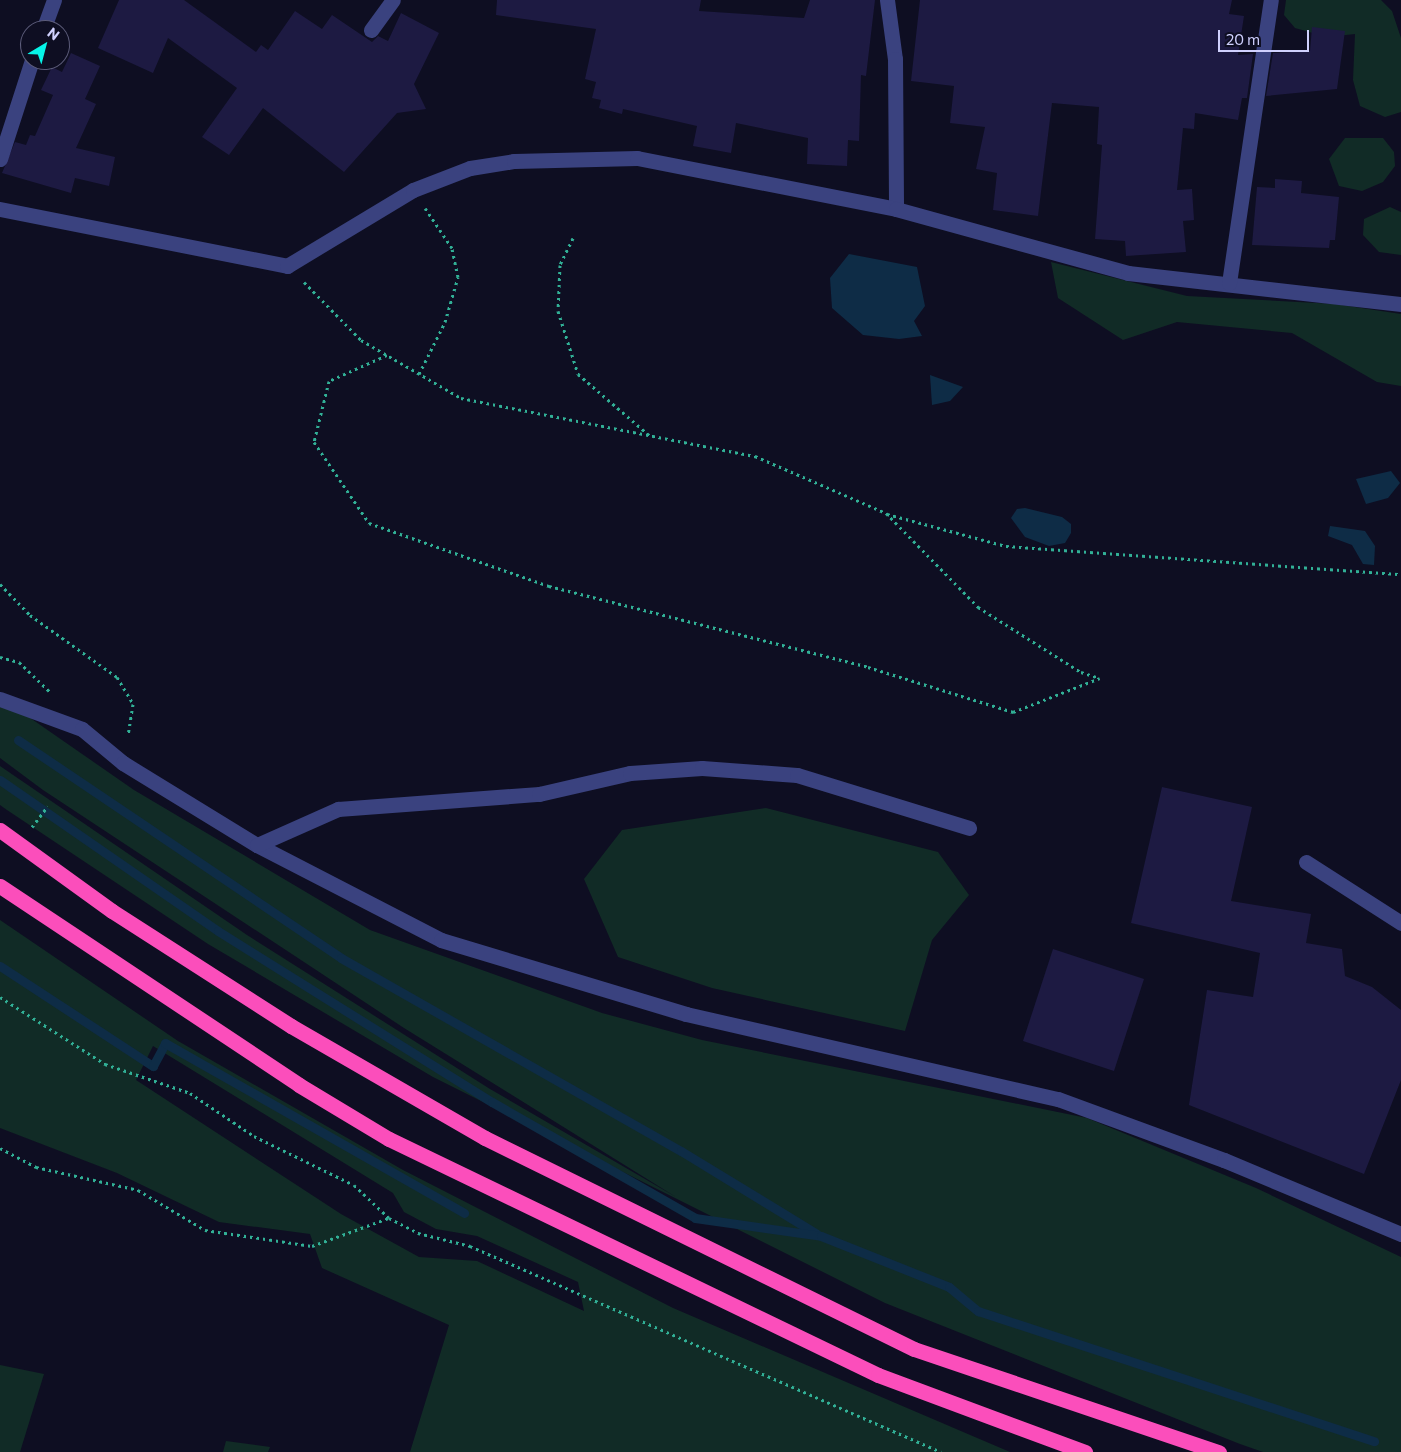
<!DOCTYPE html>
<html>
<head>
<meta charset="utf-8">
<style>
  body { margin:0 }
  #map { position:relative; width:1401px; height:1452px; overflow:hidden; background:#0e0e22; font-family:Commissioner,sans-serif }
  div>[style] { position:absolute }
  .green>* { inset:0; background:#112b26 }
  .water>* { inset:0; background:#0e2c46 }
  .stream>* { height:9px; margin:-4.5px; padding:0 4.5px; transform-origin:4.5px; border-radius:4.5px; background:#0e2c46 }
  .building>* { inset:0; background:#1d1a42 }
  .path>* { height:3px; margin-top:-1.5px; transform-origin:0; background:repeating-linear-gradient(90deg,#31b096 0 2.5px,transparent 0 6.5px) }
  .minor>* { height:15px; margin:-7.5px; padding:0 7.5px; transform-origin:7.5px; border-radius:7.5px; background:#3a427f }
  .highway>* { height:15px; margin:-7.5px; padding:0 7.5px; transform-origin:7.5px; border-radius:7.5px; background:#fb4ebb }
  span { translate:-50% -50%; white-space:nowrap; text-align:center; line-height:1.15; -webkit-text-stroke:4.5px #0e0e22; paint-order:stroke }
  .north { position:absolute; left:20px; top:20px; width:50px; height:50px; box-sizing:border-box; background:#0e0e22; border:1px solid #5c5c7a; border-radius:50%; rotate:37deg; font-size:14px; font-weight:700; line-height:20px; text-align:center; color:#d0d1fe }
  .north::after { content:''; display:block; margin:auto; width:18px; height:22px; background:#06f4e8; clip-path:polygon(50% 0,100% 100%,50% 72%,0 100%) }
  .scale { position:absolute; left:1218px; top:30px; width:91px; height:22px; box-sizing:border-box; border:2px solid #d0d1fe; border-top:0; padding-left:6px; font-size:15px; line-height:18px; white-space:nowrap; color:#d0d1fe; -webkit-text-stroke:4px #0e0e22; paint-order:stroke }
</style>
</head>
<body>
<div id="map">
  <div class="green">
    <div style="clip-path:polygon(1286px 0,1381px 0,1392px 11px,1401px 38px,1401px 112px,1385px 117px,1360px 106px,1353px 80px,1355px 34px,1327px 37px,1295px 28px,1284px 15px)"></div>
    <div style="clip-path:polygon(1345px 138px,1383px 138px,1394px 152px,1395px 166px,1383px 182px,1362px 191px,1339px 186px,1329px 159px)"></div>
    <div style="clip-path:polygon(1390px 207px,1401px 212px,1401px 255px,1379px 252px,1363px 235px,1364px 219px)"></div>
    <div style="clip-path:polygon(1051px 262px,1187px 296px,1335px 304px,1401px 314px,1401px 386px,1377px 382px,1292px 333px,1177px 322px,1123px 340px,1058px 298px)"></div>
    <div style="clip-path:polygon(0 697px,134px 790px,370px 930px,602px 1013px,702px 1040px,1087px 1118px,1256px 1188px,1401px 1257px,1401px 1452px,1263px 1452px,1240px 1444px,885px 1303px,433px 1077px,208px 944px,7px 810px,0 805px,0 766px,247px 935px,490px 1089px,676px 1197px,404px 1028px,43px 790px,0 758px)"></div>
    <div style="clip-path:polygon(766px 808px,938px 852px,969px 895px,932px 940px,905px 1031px,712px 988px,618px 957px,584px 879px,622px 830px)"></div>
    <div style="clip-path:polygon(evenodd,0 920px,178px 1041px,403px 1170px,673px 1308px,1010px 1452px,410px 1452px,449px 1325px,322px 1268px,310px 1234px,219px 1222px,117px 1173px,0 1128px,0 920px,153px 1046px,393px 1193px,404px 1212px,436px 1229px,477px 1236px,578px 1282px,584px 1311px,477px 1261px,419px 1257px,341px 1214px,136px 1080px,153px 1046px)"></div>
    <div style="clip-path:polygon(0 1365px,44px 1374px,20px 1452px,0 1452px)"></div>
    <div style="clip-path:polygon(226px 1441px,270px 1447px,268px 1452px,223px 1452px)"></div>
  </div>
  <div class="water">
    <div style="clip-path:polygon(849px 254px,917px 267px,925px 306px,914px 321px,922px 336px,899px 339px,863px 335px,832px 308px,830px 278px)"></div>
    <div style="clip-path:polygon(930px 375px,963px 387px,950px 401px,932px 405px)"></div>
    <div style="clip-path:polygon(1391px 471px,1400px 483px,1388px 498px,1366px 504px,1356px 479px)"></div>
    <div style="clip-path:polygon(1025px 508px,1062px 517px,1071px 524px,1071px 533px,1065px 543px,1049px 546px,1025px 537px,1011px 518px,1017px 509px)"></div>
    <div style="clip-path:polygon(1330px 526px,1365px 531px,1375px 546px,1374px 565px,1363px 564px,1352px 545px,1328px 536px)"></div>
  </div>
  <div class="stream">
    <div style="left:18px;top:740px;width:390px;rotate:34deg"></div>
    <div style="left:341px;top:958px;width:391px;rotate:29.6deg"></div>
    <div style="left:681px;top:1151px;width:159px;rotate:31.4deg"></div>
    <div style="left:0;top:780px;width:265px;rotate:34.7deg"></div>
    <div style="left:218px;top:931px;width:323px;rotate:32deg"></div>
    <div style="left:492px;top:1102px;width:234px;rotate:29.7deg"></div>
    <div style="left:695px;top:1218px;width:127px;rotate:8.1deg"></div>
    <div style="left:821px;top:1236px;width:138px;rotate:21.7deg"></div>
    <div style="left:949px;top:1287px;width:38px;rotate:40deg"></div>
    <div style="left:978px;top:1311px;width:417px;rotate:18.2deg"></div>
    <div style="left:0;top:966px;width:183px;rotate:33.2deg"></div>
    <div style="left:153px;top:1066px;width:26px;rotate:-62deg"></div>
    <div style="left:165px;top:1043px;width:344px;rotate:29.6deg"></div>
  </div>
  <div class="building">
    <div style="clip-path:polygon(119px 0,184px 0,256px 52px,261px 45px,268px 50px,295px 11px,322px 29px,332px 15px,372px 42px,378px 36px,388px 41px,401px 13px,439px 33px,414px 84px,426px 109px,397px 113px,344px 172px,263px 108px,229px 155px,202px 137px,237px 88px,168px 38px,153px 73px,98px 48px)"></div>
    <div style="clip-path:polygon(497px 0,701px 0,699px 11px,804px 18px,810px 0,875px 0,866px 76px,861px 75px,859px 141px,848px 140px,847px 166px,807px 164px,808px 138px,736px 123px,731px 153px,693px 146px,697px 126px,623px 109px,622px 114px,599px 108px,601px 100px,592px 98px,596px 82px,585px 79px,596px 29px,496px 15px)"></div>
    <div style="clip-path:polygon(920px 0,1232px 0,1229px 14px,1244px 16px,1238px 55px,1253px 54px,1247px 98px,1242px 98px,1238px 120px,1195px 113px,1194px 129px,1183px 128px,1177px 190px,1192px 189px,1194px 220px,1183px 221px,1186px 252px,1126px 256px,1125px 241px,1095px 239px,1102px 145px,1097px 144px,1099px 107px,1052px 103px,1038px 216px,993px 210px,997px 173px,976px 169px,985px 127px,950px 123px,954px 86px,911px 81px)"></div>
    <div style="clip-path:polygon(1312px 27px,1345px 31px,1337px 89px,1266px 96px,1273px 53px,1310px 51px)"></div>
    <div style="clip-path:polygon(71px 53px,100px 66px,85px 99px,96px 104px,76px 148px,115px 157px,109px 186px,75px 178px,71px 193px,2px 173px,15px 142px,26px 145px,30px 135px,35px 136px,53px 95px,41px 90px,52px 67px,62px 72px)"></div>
    <div style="clip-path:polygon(1275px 179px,1302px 181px,1301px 193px,1339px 197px,1335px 240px,1330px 240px,1329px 248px,1252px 245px,1257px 187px,1275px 188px)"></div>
    <div style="clip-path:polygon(1162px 787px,1252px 807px,1231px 901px,1311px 914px,1306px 943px,1342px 949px,1345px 976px,1372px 987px,1401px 1010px,1401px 1080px,1364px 1174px,1189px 1105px,1207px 990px,1253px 997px,1260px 953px,1131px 923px)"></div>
    <div style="clip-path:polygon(1053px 949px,1144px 979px,1114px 1071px,1023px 1041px)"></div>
  </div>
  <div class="path">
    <div style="left:573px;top:238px;width:30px;rotate:116deg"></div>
    <div style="left:560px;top:265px;width:46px;rotate:92.5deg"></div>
    <div style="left:558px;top:311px;width:66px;rotate:72.4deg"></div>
    <div style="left:578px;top:374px;width:95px;rotate:40.7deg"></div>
    <div style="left:304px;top:282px;width:81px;rotate:45.5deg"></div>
    <div style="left:361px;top:340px;width:116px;rotate:30.1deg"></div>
    <div style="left:461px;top:398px;width:300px;rotate:11.2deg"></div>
    <div style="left:755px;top:456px;width:143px;rotate:23.5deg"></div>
    <div style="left:886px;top:513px;width:132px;rotate:45.6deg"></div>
    <div style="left:978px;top:607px;width:122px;rotate:32.3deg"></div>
    <div style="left:1081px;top:672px;width:19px;rotate:18deg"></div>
    <div style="left:387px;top:355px;width:64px;rotate:155.9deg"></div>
    <div style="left:329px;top:381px;width:63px;rotate:103.8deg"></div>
    <div style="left:314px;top:442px;width:98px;rotate:55.8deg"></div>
    <div style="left:369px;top:523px;width:191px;rotate:19.3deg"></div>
    <div style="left:549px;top:586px;width:329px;rotate:14.2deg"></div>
    <div style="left:868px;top:667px;width:152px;rotate:17.2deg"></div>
    <div style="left:1013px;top:712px;width:93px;rotate:-21.3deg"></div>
    <div style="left:419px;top:374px;width:58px;rotate:-63.4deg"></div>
    <div style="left:445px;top:322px;width:47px;rotate:-73.9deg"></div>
    <div style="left:458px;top:277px;width:30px;rotate:-102deg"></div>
    <div style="left:452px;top:248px;width:48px;rotate:-124deg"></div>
    <div style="left:887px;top:514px;width:123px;rotate:15.1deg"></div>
    <div style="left:1006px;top:546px;width:396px;rotate:4.1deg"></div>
    <div style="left:0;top:584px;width:43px;rotate:45.9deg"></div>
    <div style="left:30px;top:615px;width:107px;rotate:35.5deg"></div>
    <div style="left:117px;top:677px;width:31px;rotate:59deg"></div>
    <div style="left:133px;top:704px;width:32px;rotate:99deg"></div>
    <div style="left:0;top:657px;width:20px;rotate:15deg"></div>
    <div style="left:19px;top:662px;width:42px;rotate:44deg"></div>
    <div style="left:32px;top:827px;width:26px;rotate:-53deg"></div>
    <div style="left:0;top:997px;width:125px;rotate:32.5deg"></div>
    <div style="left:105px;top:1064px;width:90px;rotate:18.8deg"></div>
    <div style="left:190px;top:1093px;width:77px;rotate:33.9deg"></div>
    <div style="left:254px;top:1136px;width:111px;rotate:26.1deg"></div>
    <div style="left:354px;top:1185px;width:48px;rotate:43.3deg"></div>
    <div style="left:389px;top:1218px;width:33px;rotate:27deg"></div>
    <div style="left:418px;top:1233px;width:54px;rotate:14deg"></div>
    <div style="left:470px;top:1246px;width:514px;rotate:23.62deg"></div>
    <div style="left:0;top:1148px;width:41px;rotate:27.8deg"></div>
    <div style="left:36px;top:1167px;width:105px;rotate:12.7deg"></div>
    <div style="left:138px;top:1190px;width:78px;rotate:30.8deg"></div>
    <div style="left:205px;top:1230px;width:108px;rotate:8.5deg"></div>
    <div style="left:312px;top:1246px;width:82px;rotate:-20deg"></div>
  </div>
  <div class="minor">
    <div style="left:887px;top:0;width:60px;rotate:82.3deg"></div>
    <div style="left:895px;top:59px;width:150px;rotate:89.6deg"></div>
    <div style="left:43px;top:30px;width:32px;rotate:-70deg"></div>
    <div style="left:371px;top:30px;width:37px;rotate:-54deg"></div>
    <div style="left:0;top:159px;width:104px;rotate:-72.1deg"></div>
    <div style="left:0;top:209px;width:293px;rotate:11.2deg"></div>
    <div style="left:287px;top:266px;width:147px;rotate:-31.1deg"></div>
    <div style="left:413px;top:190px;width:61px;rotate:-21.1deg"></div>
    <div style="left:470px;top:168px;width:45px;rotate:-9deg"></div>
    <div style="left:514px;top:161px;width:123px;rotate:-1.4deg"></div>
    <div style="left:637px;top:158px;width:264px;rotate:11.1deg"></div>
    <div style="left:896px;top:209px;width:241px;rotate:15.4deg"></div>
    <div style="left:1128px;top:273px;width:275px;rotate:6.5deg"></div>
    <div style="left:1229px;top:283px;width:286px;rotate:-81.6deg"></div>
    <div style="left:0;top:699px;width:87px;rotate:20.1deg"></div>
    <div style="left:82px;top:729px;width:53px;rotate:39.7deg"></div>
    <div style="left:123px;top:763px;width:157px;rotate:31.5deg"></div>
    <div style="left:257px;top:845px;width:207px;rotate:27.3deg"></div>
    <div style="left:441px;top:940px;width:256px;rotate:16.8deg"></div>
    <div style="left:686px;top:1014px;width:382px;rotate:12.9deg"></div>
    <div style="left:1058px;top:1099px;width:177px;rotate:20.2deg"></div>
    <div style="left:1224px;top:1160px;width:192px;rotate:22.7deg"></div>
    <div style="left:257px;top:845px;width:89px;rotate:-24deg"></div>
    <div style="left:338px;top:809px;width:202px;rotate:-4.3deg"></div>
    <div style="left:539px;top:794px;width:93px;rotate:-13deg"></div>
    <div style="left:630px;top:773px;width:72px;rotate:-4deg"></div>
    <div style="left:702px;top:768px;width:95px;rotate:4.2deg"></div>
    <div style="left:797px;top:775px;width:180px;rotate:17.1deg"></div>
    <div style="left:1306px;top:862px;width:113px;rotate:32.7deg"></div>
  </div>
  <div class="highway">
    <div style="left:0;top:830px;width:138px;rotate:35.9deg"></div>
    <div style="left:112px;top:911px;width:213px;rotate:32.7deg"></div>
    <div style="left:291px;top:1026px;width:224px;rotate:30deg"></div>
    <div style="left:485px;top:1138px;width:478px;rotate:26.2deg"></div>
    <div style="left:914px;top:1349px;width:322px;rotate:18.7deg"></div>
    <div style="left:0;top:886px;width:359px;rotate:33.6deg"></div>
    <div style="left:299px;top:1085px;width:105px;rotate:31deg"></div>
    <div style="left:389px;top:1139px;width:543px;rotate:25.76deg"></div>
    <div style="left:878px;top:1375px;width:221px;rotate:20.4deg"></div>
  </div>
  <div class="north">N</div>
  <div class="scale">20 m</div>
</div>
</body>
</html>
